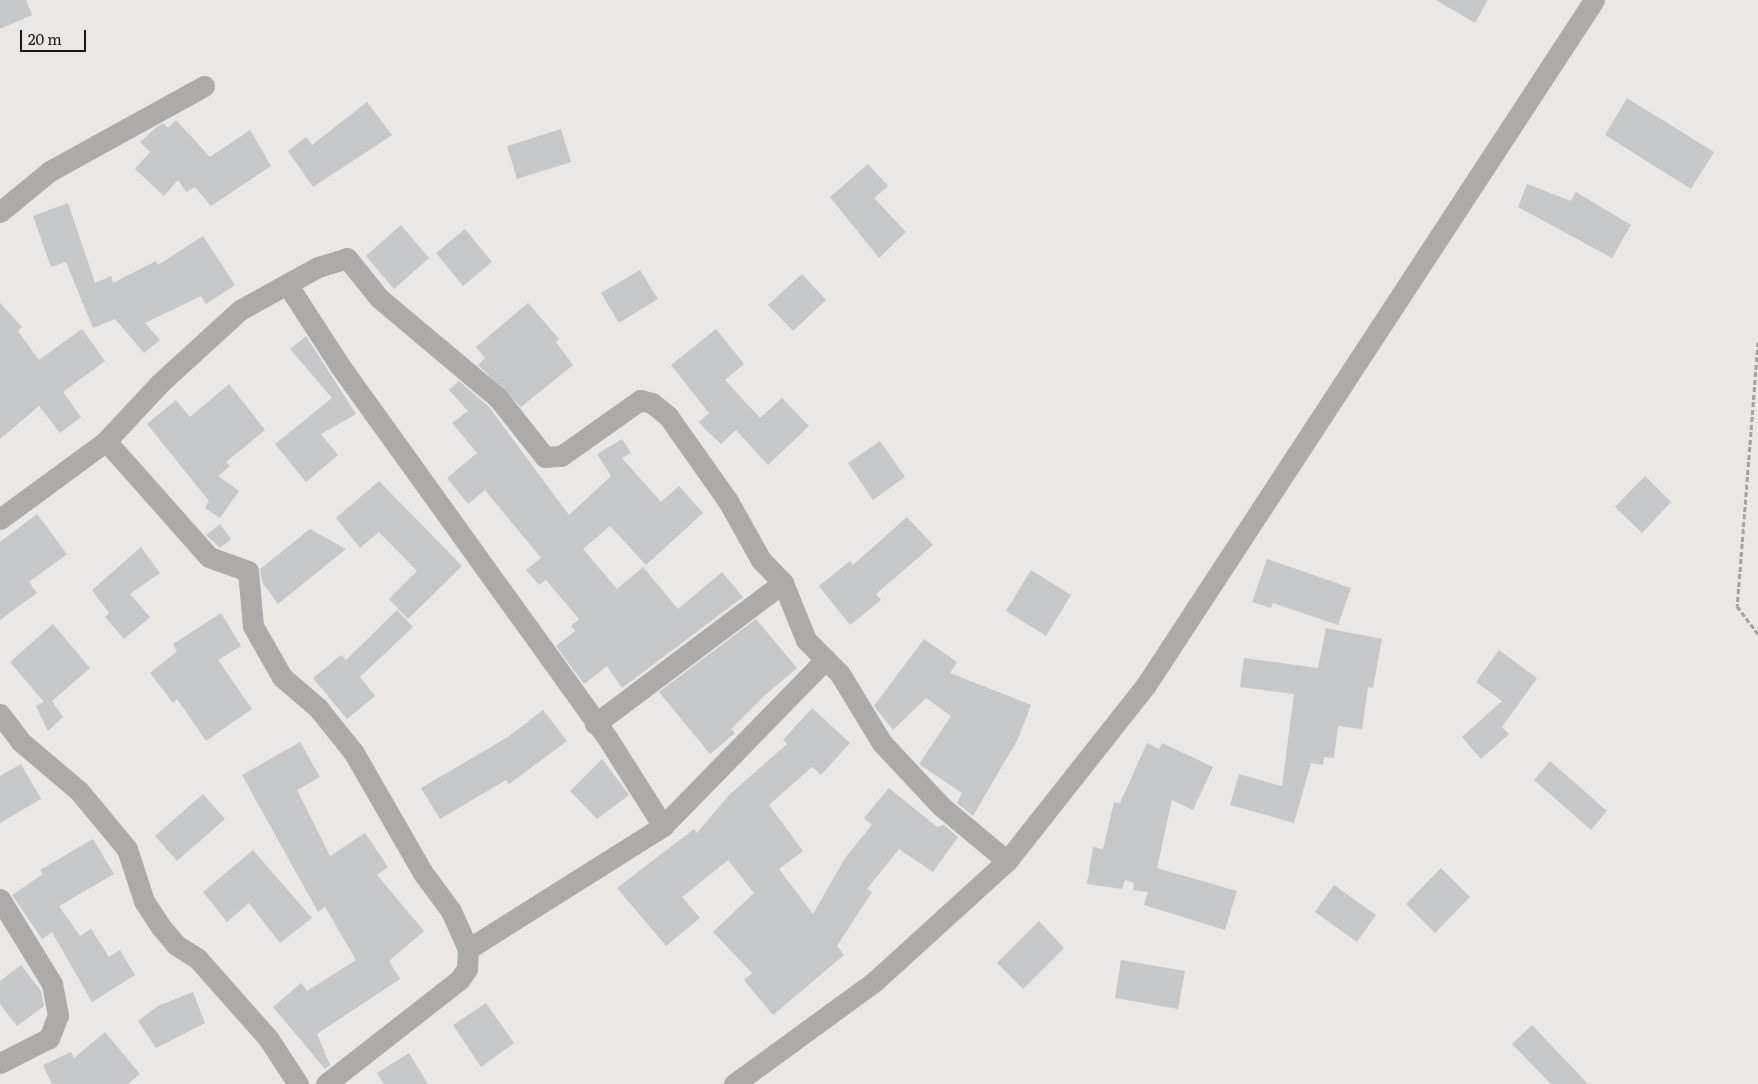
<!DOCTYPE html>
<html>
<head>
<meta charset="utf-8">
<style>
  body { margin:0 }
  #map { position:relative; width:1758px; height:1084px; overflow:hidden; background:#eae7e5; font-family:Literata,serif }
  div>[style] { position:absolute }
  .building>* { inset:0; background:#c5c7c9 }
  .path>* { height:3px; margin-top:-1.5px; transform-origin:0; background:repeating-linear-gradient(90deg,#a4a2a0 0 5px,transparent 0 7.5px) }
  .street>* { height:21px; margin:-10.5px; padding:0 10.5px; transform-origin:10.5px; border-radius:10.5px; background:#acabaa }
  span { translate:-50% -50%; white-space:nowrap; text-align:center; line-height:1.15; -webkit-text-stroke:5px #eae7e5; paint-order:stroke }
  .scale { position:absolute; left:20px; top:30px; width:66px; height:22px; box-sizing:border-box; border:2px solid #191817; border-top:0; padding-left:6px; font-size:15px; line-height:18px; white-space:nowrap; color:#191817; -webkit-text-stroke:4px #eae7e5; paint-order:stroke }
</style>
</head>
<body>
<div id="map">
  <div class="building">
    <div style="clip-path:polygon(0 0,26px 0,32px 15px,0 29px)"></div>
    <div style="clip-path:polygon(1436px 0,1488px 0,1475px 23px)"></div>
    <div style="clip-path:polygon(1627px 98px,1714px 152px,1691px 189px,1605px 135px)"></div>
    <div style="clip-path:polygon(367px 102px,392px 135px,313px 187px,288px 151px,306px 137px,312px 145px)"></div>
    <div style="clip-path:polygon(176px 120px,210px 157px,250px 130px,271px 166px,211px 206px,195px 187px,186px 192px,178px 180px,164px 196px,135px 169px,150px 152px,140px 142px,158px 126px,163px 123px,168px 128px)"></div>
    <div style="clip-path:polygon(561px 129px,571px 162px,517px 179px,507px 146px)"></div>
    <div style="clip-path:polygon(868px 164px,888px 186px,874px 198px,906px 232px,879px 258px,830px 197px)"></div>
    <div style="clip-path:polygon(1527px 184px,1571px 201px,1576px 192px,1631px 225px,1612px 258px,1518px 207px)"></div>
    <div style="clip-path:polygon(68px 203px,95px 283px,111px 276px,113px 283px,156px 261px,158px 265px,203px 236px,235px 285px,206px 304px,201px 296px,145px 323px,160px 340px,144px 353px,115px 319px,93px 328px,66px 262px,51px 267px,33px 216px)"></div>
    <div style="clip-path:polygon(401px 225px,429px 258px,394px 289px,366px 256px)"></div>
    <div style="clip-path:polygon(465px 229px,492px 262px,463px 286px,436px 253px)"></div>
    <div style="clip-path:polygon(640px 270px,658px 299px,619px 323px,601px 293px)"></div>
    <div style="clip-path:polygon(802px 274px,826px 300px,793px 331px,768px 305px)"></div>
    <div style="clip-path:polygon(0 303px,22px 327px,18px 331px,39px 360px,82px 329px,105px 361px,63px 392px,81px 417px,60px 433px,39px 406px,0 439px)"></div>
    <div style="clip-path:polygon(528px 303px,559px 339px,556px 342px,573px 365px,521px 407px,478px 365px,485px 358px,476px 347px)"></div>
    <div style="clip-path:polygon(716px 329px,744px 364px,725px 380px,760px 418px,782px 398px,809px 426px,768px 465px,736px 430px,721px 444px,704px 428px,699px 422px,709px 413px,671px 365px)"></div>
    <div style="clip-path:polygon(306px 336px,356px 414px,321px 434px,338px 455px,306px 482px,275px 444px,332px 398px,290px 349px)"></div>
    <div style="clip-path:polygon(459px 381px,489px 407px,569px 515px,611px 476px,597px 454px,622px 439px,631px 453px,622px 458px,661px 502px,679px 486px,703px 513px,646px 565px,610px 526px,583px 549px,617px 589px,643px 567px,678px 609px,722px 572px,743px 597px,622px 688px,607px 666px,584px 684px,556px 646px,575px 631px,571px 626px,579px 619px,546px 580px,539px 585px,526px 570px,541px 558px,485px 490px,468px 504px,447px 478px,477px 453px,452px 423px,468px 411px,449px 390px)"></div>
    <div style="clip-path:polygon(229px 384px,265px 430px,226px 462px,230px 466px,218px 476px,239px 491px,220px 518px,205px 508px,209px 501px,147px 424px,176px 400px,190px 417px)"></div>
    <div style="clip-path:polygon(880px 441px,905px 477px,873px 500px,848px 463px)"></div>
    <div style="clip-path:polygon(1645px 476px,1671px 502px,1642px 533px,1615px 507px)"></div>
    <div style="clip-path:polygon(379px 481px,462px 566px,408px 619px,389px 599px,417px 571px,379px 532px,360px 548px,336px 518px)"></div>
    <div style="clip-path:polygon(37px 514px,67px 554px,29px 582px,37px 593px,0 620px,0 542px)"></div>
    <div style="clip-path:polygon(907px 517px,933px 545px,876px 594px,881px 600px,850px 625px,819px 586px,850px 561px,853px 565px)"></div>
    <div style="clip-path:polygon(220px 524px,231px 539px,220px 548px,206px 535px)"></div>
    <div style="clip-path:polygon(310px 529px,346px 549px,278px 604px,262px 582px,260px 569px)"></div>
    <div style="clip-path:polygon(141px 547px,160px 573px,130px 594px,150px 617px,124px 639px,105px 617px,109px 613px,92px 590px)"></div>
    <div style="clip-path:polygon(1267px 559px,1351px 588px,1338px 625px,1273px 603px,1271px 608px,1252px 602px)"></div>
    <div style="clip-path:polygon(1031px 570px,1071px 595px,1046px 636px,1006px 611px)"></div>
    <div style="clip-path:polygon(397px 610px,413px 627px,360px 677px,375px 696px,347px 719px,313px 678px,341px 655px,346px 660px)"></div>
    <div style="clip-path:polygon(221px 613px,241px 646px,218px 660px,252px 709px,206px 741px,177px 699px,173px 703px,150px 673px,177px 651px,173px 644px)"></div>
    <div style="clip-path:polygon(756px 619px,797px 668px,764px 696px,731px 729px,735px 733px,710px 754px,659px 692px)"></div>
    <div style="clip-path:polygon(53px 624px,90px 668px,52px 701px,63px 717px,48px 731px,36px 706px,44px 702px,10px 662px)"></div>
    <div style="clip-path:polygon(1326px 628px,1382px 639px,1373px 688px,1368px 687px,1362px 729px,1338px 726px,1334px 758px,1324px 757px,1323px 765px,1311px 763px,1294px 823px,1230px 805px,1239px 774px,1282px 786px,1294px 694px,1240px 687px,1244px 658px,1318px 668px)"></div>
    <div style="clip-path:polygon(924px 639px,957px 662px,950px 673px,1031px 705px,1018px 739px,973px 816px,957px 803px,962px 793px,919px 764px,951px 716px,926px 698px,893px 730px,874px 706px)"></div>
    <div style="clip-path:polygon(1499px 650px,1537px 678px,1502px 727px,1509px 734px,1481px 759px,1462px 737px,1502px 701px,1476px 682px)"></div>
    <div style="clip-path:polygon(812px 708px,850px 743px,821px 775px,812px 767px,769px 805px,803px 851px,779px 869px,813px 914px,845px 858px,872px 825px,864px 818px,889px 788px,937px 827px,944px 825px,958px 837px,933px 872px,899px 849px,867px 889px,872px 892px,837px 946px,844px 955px,773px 1015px,744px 980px,752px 973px,713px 932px,754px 893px,728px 860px,682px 897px,700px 918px,666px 946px,617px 888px,694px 829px,697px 833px,729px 795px,787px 744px,783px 740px)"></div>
    <div style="clip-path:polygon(543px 710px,567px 741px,509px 784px,506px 780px,440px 819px,421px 788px,508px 737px)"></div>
    <div style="clip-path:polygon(300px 742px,320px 777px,297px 790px,330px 856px,365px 833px,388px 867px,377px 875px,424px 931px,389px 961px,400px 979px,317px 1034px,330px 1065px,325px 1069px,273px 1007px,301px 983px,307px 991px,356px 960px,325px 907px,318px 912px,242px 775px)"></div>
    <div style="clip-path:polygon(1147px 743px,1159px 749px,1162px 743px,1213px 767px,1193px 810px,1172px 800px,1157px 868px,1237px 891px,1225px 930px,1144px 905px,1148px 892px,1133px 890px,1134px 883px,1125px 880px,1122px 889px,1087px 884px,1093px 847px,1103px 849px,1114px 802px,1120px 803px)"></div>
    <div style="clip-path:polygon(602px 759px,629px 795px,597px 819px,570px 791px)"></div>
    <div style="clip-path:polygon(1550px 761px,1607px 811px,1591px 830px,1534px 780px)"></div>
    <div style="clip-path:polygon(21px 764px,41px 799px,0 823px,0 776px)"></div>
    <div style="clip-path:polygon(203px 794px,225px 819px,177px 861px,155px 836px)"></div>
    <div style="clip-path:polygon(93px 839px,114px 874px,59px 906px,80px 936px,91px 929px,109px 957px,120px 950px,135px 975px,92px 1002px,52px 932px,42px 939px,12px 895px,43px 874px,40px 870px)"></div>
    <div style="clip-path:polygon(253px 850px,312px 918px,280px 943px,249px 903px,227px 922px,203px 892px)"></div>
    <div style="clip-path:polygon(1441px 868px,1470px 897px,1435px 933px,1406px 904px)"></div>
    <div style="clip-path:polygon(1334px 885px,1376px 915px,1357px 942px,1315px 912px)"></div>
    <div style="clip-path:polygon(1039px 921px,1064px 948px,1023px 989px,997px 963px)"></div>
    <div style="clip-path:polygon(1121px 960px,1185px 971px,1178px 1009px,1115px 998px)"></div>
    <div style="clip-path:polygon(21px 965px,41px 991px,44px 1006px,17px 1026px,0 1004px,0 981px)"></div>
    <div style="clip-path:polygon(193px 992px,205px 1023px,156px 1048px,138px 1021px,158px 1006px)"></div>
    <div style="clip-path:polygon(486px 1003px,514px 1043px,481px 1067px,453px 1025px)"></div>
    <div style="clip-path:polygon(1532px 1025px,1588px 1084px,1551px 1084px,1512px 1044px)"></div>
    <div style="clip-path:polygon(105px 1032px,140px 1074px,128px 1084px,52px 1084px,43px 1065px,71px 1052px,74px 1058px)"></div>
    <div style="clip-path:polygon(409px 1053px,428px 1084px,384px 1084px,377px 1073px)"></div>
  </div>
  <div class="path">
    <div style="left:1758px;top:342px;width:265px;rotate:94.5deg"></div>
    <div style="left:1737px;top:606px;width:35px;rotate:53deg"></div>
  </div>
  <div class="street">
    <div style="left:0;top:212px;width:65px;rotate:-39.4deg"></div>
    <div style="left:50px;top:171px;width:176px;rotate:-28.9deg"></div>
    <div style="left:287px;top:284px;width:98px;rotate:57.1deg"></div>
    <div style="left:340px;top:366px;width:459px;rotate:54.3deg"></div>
    <div style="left:608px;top:739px;width:103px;rotate:57.7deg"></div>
    <div style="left:106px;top:441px;width:155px;rotate:48.4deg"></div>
    <div style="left:209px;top:557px;width:41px;rotate:19.7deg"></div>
    <div style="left:248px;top:571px;width:55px;rotate:84.8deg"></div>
    <div style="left:253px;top:626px;width:59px;rotate:60.4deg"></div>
    <div style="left:282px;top:677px;width:48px;rotate:40.7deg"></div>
    <div style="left:318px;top:708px;width:58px;rotate:51.3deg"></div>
    <div style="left:354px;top:753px;width:138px;rotate:60.1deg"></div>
    <div style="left:423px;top:873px;width:47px;rotate:53.6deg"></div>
    <div style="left:451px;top:911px;width:42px;rotate:65.9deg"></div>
    <div style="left:468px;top:949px;width:20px;rotate:93deg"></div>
    <div style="left:467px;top:969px;width:14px;rotate:126deg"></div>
    <div style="left:459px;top:980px;width:169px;rotate:142deg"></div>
    <div style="left:0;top:519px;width:132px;rotate:-36.3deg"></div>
    <div style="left:106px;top:441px;width:79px;rotate:-47deg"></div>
    <div style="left:160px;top:383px;width:108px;rotate:-42.4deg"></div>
    <div style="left:240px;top:310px;width:89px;rotate:-28.9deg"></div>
    <div style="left:318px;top:267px;width:30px;rotate:-17deg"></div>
    <div style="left:347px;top:258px;width:51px;rotate:51.3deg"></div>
    <div style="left:379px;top:298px;width:155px;rotate:40deg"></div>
    <div style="left:498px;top:398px;width:75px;rotate:51.5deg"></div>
    <div style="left:545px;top:457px;width:16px;rotate:-4deg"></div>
    <div style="left:561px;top:456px;width:97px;rotate:-35.3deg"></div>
    <div style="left:640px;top:400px;width:12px;rotate:14deg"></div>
    <div style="left:652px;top:403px;width:21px;rotate:39deg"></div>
    <div style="left:668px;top:416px;width:104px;rotate:54.8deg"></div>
    <div style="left:728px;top:501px;width:68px;rotate:60.8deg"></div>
    <div style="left:761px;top:560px;width:32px;rotate:46deg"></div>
    <div style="left:783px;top:583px;width:61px;rotate:68deg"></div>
    <div style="left:806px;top:640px;width:48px;rotate:45deg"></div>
    <div style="left:840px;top:674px;width:81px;rotate:58.7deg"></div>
    <div style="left:882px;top:743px;width:86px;rotate:46.9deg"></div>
    <div style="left:941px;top:806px;width:86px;rotate:39.8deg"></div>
    <div style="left:0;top:714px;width:34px;rotate:53deg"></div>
    <div style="left:20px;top:741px;width:77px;rotate:40.3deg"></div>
    <div style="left:79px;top:791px;width:75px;rotate:50.4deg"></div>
    <div style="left:127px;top:849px;width:55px;rotate:71.9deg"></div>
    <div style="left:144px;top:901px;width:31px;rotate:57deg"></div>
    <div style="left:161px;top:927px;width:23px;rotate:50deg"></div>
    <div style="left:176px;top:945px;width:26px;rotate:32deg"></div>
    <div style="left:198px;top:959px;width:106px;rotate:48.5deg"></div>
    <div style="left:268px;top:1038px;width:55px;rotate:56.9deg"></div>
    <div style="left:595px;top:724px;width:235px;rotate:-36.9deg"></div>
    <div style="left:0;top:899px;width:100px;rotate:58.5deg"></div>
    <div style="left:52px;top:984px;width:32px;rotate:79deg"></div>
    <div style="left:58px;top:1015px;width:25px;rotate:111deg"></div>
    <div style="left:49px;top:1038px;width:55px;rotate:153deg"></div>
    <div style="left:468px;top:949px;width:231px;rotate:-32.2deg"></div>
    <div style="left:663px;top:826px;width:233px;rotate:-45.7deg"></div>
    <div style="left:734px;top:1084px;width:175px;rotate:-36.1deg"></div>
    <div style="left:875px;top:981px;width:178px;rotate:-42.3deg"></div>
    <div style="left:1007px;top:861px;width:224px;rotate:-51.7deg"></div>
    <div style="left:1146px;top:685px;width:818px;rotate:-56.81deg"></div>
  </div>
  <div class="scale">20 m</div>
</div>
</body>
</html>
